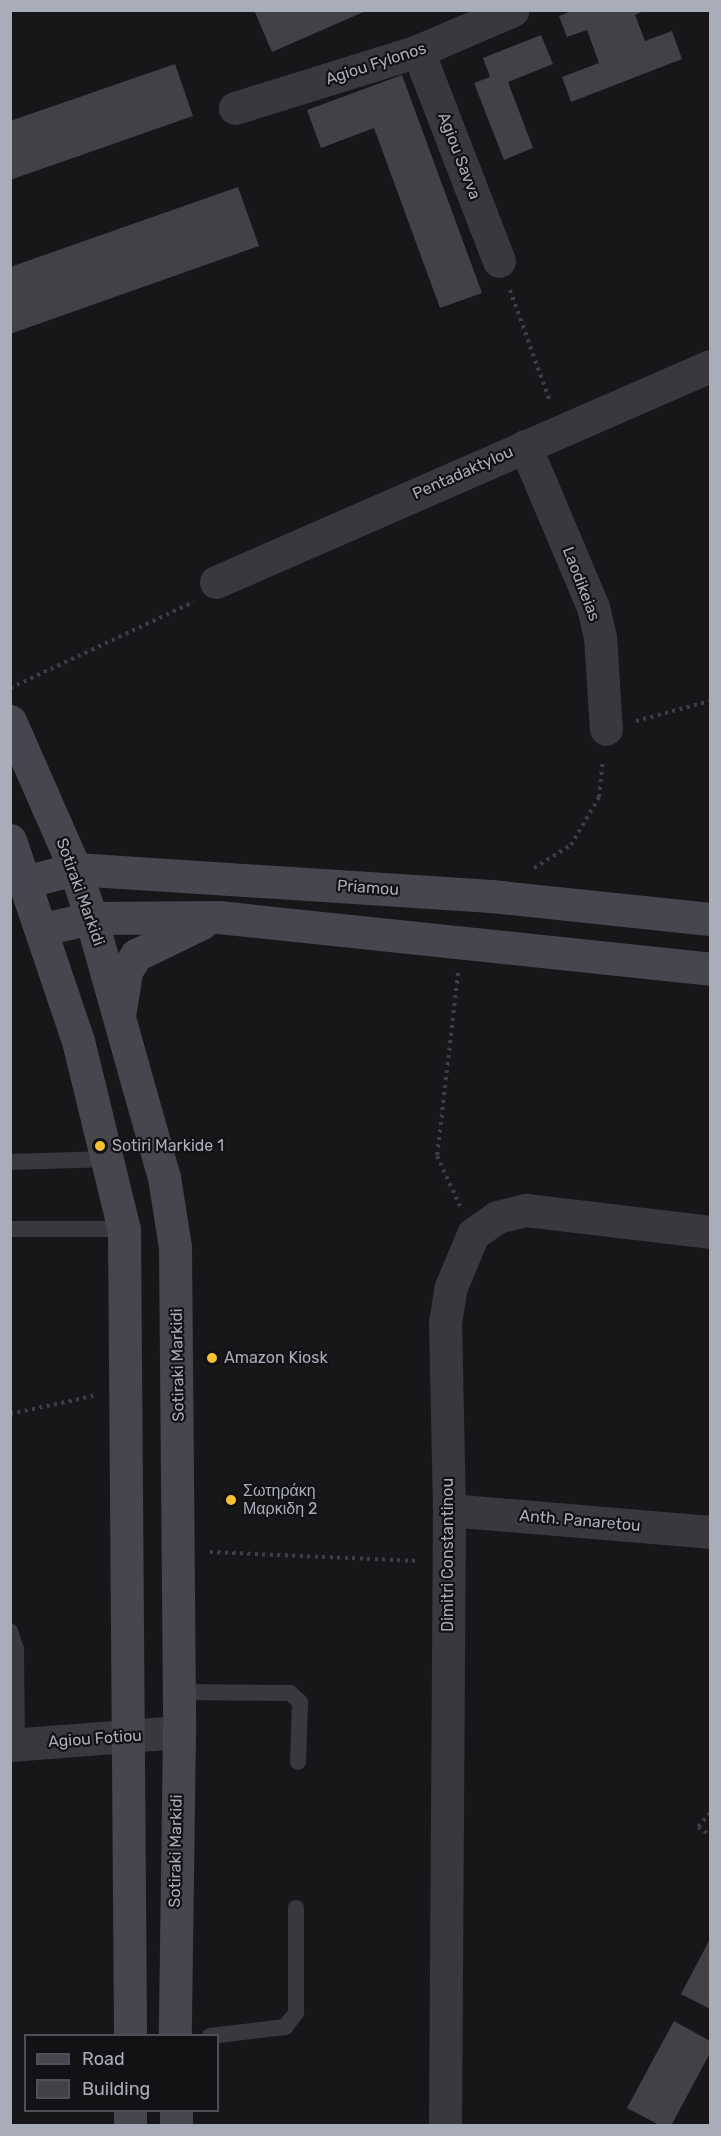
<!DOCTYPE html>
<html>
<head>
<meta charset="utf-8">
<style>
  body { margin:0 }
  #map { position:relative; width:721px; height:2136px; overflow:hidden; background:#171719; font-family:Rubik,sans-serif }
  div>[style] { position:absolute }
  .building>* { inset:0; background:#414146 }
  .path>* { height:4px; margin-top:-2px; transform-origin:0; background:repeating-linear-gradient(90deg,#3e3f45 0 3px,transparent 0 7.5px) }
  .lane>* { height:16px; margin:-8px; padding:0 8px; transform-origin:8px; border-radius:8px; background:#38383e }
  .street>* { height:33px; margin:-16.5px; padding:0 16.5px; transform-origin:16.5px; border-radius:16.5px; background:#38383e }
  .secondary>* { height:33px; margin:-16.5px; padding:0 16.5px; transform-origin:16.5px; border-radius:16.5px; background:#46474e }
  .dots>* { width:16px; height:16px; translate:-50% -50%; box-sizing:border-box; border:3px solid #121214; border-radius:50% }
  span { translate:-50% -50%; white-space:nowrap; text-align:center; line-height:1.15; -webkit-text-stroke:4.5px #121214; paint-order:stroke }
  .street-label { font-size:16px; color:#a9acb9 }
  .poi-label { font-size:16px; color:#a9acb9 }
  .left { translate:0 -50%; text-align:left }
  .frame { position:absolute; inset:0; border:12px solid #a9acb9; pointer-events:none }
  .legend { position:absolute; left:24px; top:2034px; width:195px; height:78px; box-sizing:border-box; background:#121214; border:2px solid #4e5056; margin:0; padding:8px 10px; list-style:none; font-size:18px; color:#a9acb9 }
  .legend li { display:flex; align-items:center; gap:12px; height:30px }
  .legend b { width:30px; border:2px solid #4e5056 }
</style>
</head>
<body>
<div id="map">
  <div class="building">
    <div style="clip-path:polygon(254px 10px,368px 10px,272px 52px)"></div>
    <div style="clip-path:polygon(574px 10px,646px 10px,635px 15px,645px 41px,672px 31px,682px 59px,571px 102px,562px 77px,599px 63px,587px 30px,567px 37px,559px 16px)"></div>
    <div style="clip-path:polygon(541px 35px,553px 64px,508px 82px,533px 148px,504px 160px,474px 83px,490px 77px,483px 58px)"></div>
    <div style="clip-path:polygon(175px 64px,193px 116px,10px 180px,10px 121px)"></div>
    <div style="clip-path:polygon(402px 75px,482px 293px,440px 308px,374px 128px,321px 148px,307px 110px)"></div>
    <div style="clip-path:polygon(238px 187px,259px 246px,10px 334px,10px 267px)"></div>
    <div style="clip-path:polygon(710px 1939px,710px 2009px,681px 1994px)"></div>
    <div style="clip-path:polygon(674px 2021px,710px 2041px,710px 2053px,671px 2126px,661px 2126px,627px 2108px)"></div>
  </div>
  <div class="path">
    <div style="left:510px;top:290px;width:119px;rotate:70.3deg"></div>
    <div style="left:10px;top:688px;width:203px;rotate:-25.1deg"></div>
    <div style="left:636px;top:721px;width:77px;rotate:-15.1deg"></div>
    <div style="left:534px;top:868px;width:44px;rotate:-31.9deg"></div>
    <div style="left:571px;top:845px;width:56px;rotate:-59.7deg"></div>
    <div style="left:599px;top:797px;width:37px;rotate:-84deg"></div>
    <div style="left:458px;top:973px;width:184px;rotate:96.5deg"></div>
    <div style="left:437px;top:1156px;width:55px;rotate:65.3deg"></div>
    <div style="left:10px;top:1414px;width:85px;rotate:-12.2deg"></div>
    <div style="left:210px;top:1552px;width:208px;rotate:2.5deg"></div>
    <div style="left:710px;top:1813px;width:18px;rotate:131deg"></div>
    <div style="left:698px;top:1827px;width:14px;rotate:34deg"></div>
  </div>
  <div class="lane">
    <div style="left:10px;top:1162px;width:99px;rotate:-1.7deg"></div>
    <div style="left:10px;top:1229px;width:114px"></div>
    <div style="left:10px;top:1631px;width:19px;rotate:72deg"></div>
    <div style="left:16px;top:1649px;width:95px;rotate:89.4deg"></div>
    <div style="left:179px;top:1692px;width:111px;rotate:0.5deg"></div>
    <div style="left:290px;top:1693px;width:13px;rotate:42deg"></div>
    <div style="left:300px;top:1702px;width:60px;rotate:91.9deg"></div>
    <div style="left:210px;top:2036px;width:76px;rotate:-6.8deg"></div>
    <div style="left:285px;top:2027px;width:18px;rotate:-52deg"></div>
    <div style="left:296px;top:2013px;width:105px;rotate:-90deg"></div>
  </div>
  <div class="street">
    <div style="left:418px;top:51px;width:225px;rotate:68.9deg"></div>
    <div style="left:235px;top:108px;width:192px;rotate:-17.3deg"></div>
    <div style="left:418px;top:51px;width:103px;rotate:-23.3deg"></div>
    <div style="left:525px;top:446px;width:175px;rotate:67.1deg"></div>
    <div style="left:593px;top:607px;width:31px;rotate:77deg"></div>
    <div style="left:600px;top:637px;width:92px;rotate:86.3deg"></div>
    <div style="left:216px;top:582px;width:539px;rotate:-23.62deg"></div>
    <div style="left:449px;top:1510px;width:262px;rotate:4.8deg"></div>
    <div style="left:10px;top:1745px;width:169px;rotate:-4.4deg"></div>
    <div style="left:445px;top:2126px;width:616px;rotate:-89.63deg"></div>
    <div style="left:449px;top:1510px;width:187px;rotate:-91.2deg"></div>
    <div style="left:445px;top:1323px;width:36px;rotate:-81deg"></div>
    <div style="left:451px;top:1287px;width:57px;rotate:-67.5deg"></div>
    <div style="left:473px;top:1234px;width:29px;rotate:-35deg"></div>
    <div style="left:497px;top:1217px;width:30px;rotate:-14deg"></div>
    <div style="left:526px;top:1210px;width:185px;rotate:6.8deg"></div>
  </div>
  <div class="secondary">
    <div style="left:10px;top:721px;width:162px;rotate:66.3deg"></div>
    <div style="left:75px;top:869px;width:52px;rotate:71.9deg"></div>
    <div style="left:91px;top:918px;width:269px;rotate:74.3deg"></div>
    <div style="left:164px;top:1177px;width:71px;rotate:81.1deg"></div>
    <div style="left:175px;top:1247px;width:485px;rotate:89.5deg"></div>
    <div style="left:179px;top:1732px;width:304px;rotate:90.8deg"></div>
    <div style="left:10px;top:840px;width:212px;rotate:71.3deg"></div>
    <div style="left:78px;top:1041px;width:194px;rotate:76.3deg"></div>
    <div style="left:124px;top:1229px;width:807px;rotate:89.57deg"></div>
    <div style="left:27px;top:881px;width:49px;rotate:-14deg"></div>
    <div style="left:75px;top:869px;width:417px;rotate:3.7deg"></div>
    <div style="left:491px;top:896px;width:220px;rotate:6deg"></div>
    <div style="left:43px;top:929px;width:49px;rotate:-12.9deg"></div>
    <div style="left:91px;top:918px;width:127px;rotate:-0.5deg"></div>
    <div style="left:218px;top:917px;width:495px;rotate:6deg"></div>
    <div style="left:120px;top:1010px;width:39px;rotate:-81deg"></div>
    <div style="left:126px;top:971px;width:19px;rotate:-58deg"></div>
    <div style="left:136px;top:955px;width:73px;rotate:-25.9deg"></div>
    <div style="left:130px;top:2110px;width:16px;rotate:90deg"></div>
    <div style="left:176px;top:2110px;width:16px;rotate:90deg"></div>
  </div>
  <div class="dots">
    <div style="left:100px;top:1146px;background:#f6c132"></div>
    <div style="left:212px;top:1358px;background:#f6c132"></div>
    <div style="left:231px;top:1500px;background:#f6c132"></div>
  </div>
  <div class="street-label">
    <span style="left:376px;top:64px;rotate:-18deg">Agiou Fylonos</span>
    <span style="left:459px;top:156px;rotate:69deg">Agiou Savva</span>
    <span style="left:463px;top:473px;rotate:-24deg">Pentadaktylou</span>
    <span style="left:581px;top:584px;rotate:69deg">Laodikeias</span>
    <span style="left:368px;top:888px;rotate:4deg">Priamou</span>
    <span style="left:80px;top:892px;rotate:70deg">Sotiraki Markidi</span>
    <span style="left:178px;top:1365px;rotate:-91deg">Sotiraki Markidi</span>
    <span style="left:580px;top:1521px;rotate:5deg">Anth. Panaretou</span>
    <span style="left:448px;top:1555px;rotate:-90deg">Dimitri Constantinou</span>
    <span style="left:95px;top:1739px;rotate:-4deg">Agiou Fotiou</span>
    <span style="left:176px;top:1851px;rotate:-89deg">Sotiraki Markidi</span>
  </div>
  <div class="poi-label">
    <span class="left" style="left:112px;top:1146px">Sotiri Markide 1</span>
    <span class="left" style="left:224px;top:1358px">Amazon Kiosk</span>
    <span class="left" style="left:243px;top:1500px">Σωτηράκη<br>Μαρκιδη 2</span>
  </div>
  <div class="frame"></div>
  <ul class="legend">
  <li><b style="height:8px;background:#46474e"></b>Road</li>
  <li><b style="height:16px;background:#414146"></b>Building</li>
  </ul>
</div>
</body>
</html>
